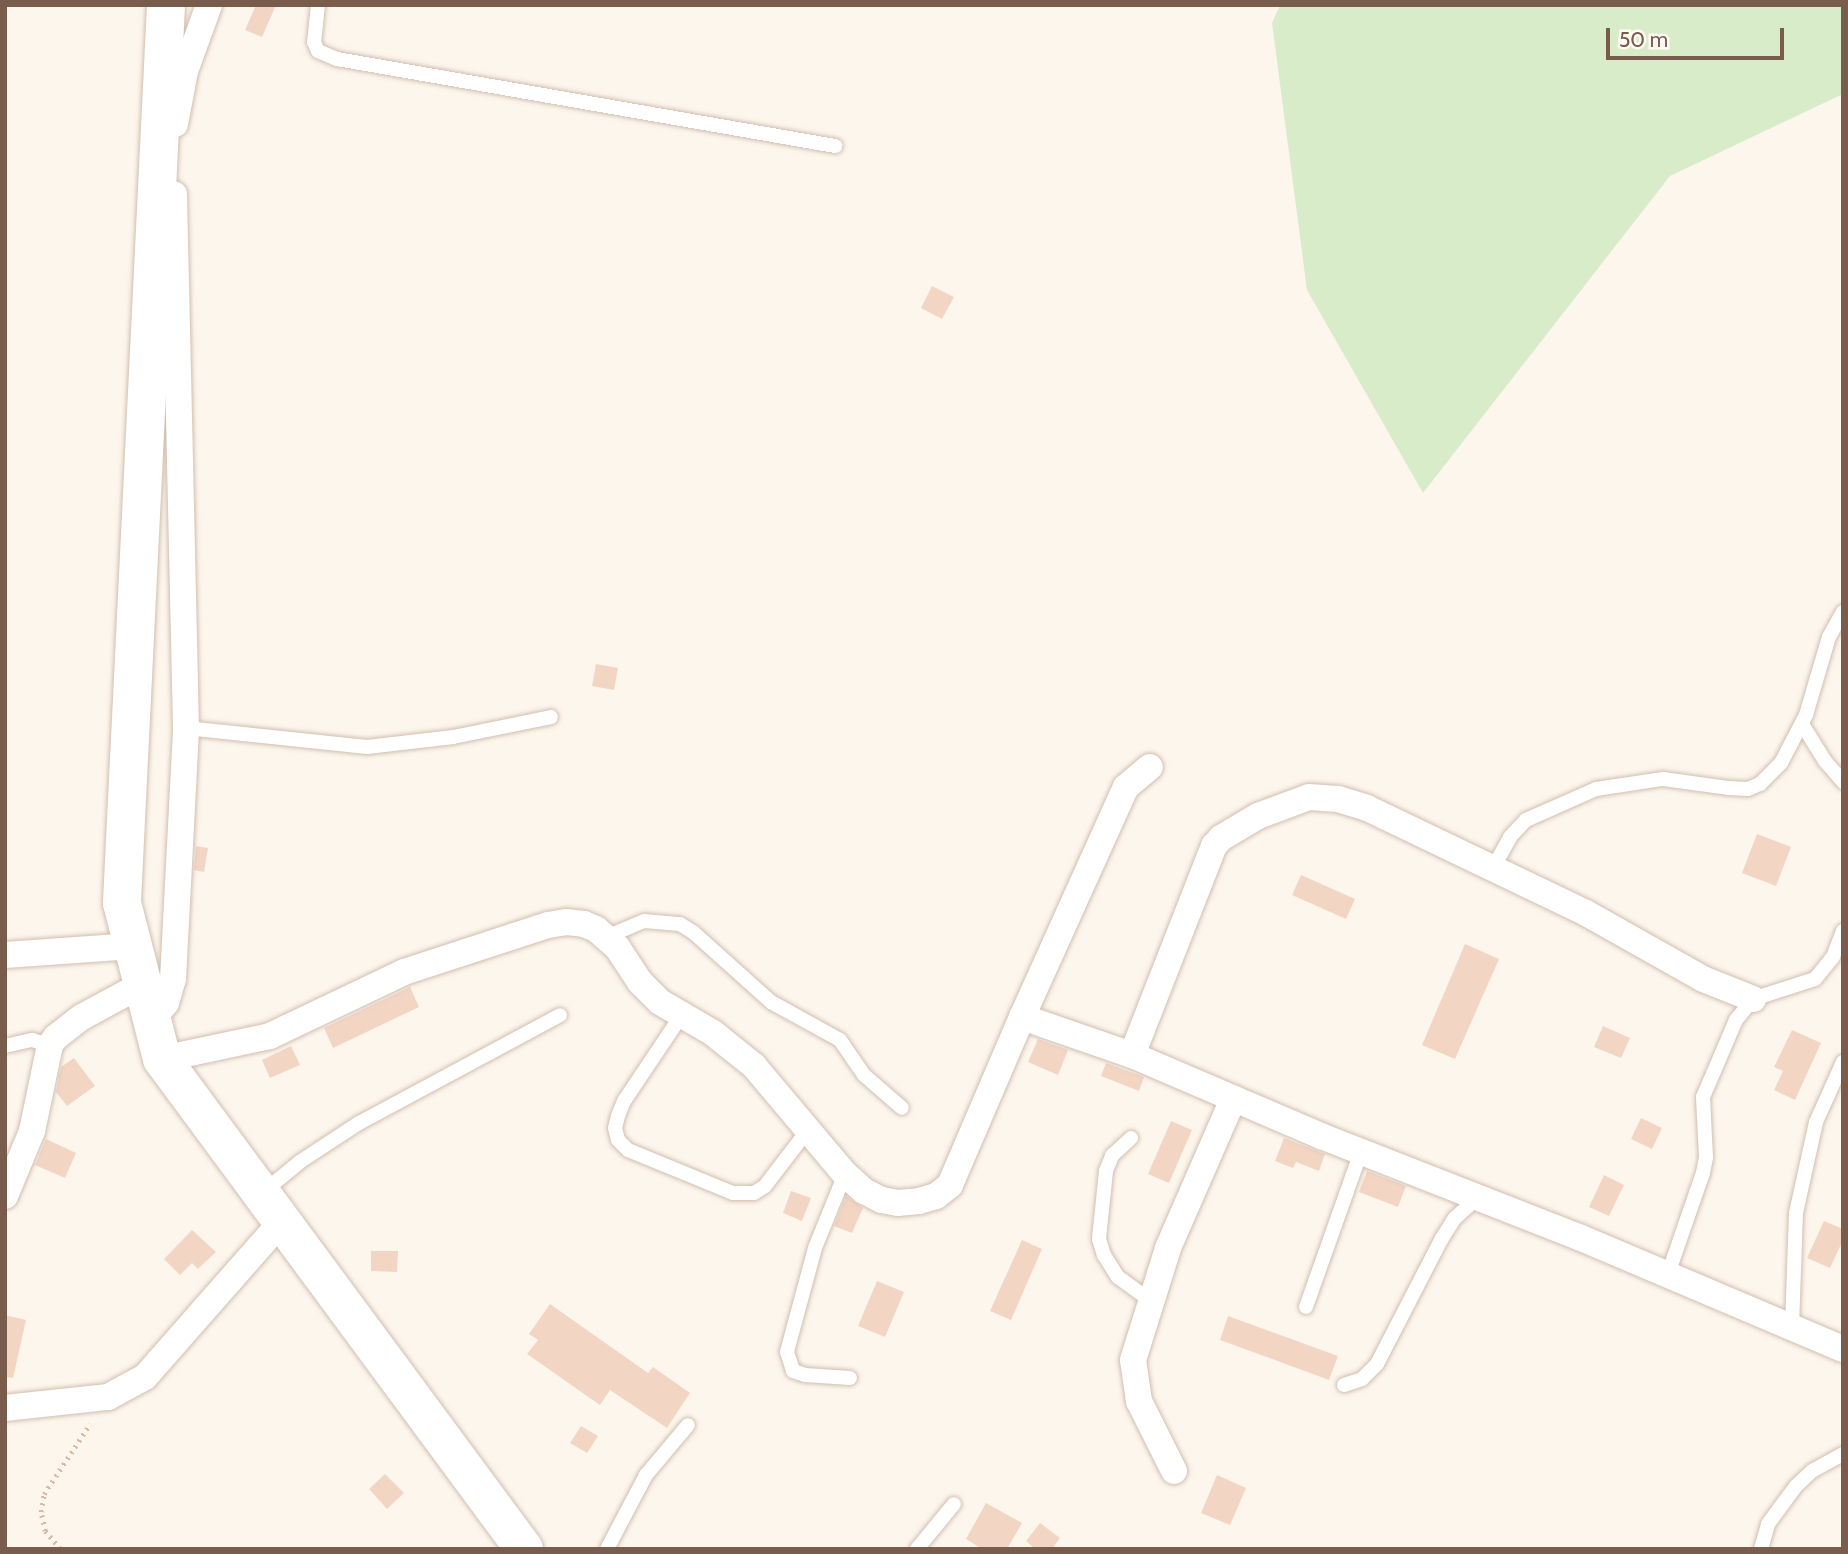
<!DOCTYPE html>
<html>
<head>
<meta charset="utf-8">
<style>
  body { margin:0 }
  #map { position:relative; width:1848px; height:1554px; overflow:hidden; background:#fdf6ec; font-family:Cabin,sans-serif }
  div>[style] { position:absolute }
  .green>* { inset:0; background:#d8ecc9 }
  .building>* { inset:0; background:#f3d5c3 }
  .path>* { height:4.5px; margin-top:-2.25px; transform-origin:0; background:repeating-linear-gradient(90deg,#d9b8a5 0 2px,transparent 0 7px) }
  .roads { filter:drop-shadow(0 0 2px #d1beb0) drop-shadow(0 0 2px #d1beb0) }
  .lane>* { height:14px; margin:-7px; padding:0 7px; transform-origin:7px; border-radius:7px; background:#fff }
  .street>* { height:26px; margin:-13px; padding:0 13px; transform-origin:13px; border-radius:13px; background:#fff }
  .secondary>* { height:38px; margin:-19px; padding:0 19px; transform-origin:19px; border-radius:19px; background:#fff }
  span { translate:-50% -50%; white-space:nowrap; text-align:center; line-height:1.15; -webkit-text-stroke:7px #fffaf3; paint-order:stroke }
  .frame { position:absolute; inset:0; border:7px solid #7a5c4d; pointer-events:none }
  .scale { position:absolute; left:1606px; top:28px; width:178px; height:32px; box-sizing:border-box; border:4px solid #7a5c4d; border-top:0; padding-left:9px; font-size:21px; line-height:24px; white-space:nowrap; color:#7a5c4d; -webkit-text-stroke:5px #fffaf3; paint-order:stroke }
</style>
</head>
<body>
<div id="map">
  <div class="green">
    <div style="clip-path:polygon(1280px 5px,1843px 5px,1843px 94px,1670px 176px,1423px 493px,1307px 290px,1272px 23px)"></div>
  </div>
  <div class="building">
    <div style="clip-path:polygon(256px 5px,276px 5px,262px 37px,245px 30px)"></div>
    <div style="clip-path:polygon(932px 286px,954px 297px,942px 319px,921px 308px)"></div>
    <div style="clip-path:polygon(596px 664px,618px 668px,614px 690px,592px 686px)"></div>
    <div style="clip-path:polygon(1757px 834px,1791px 847px,1776px 886px,1742px 873px)"></div>
    <div style="clip-path:polygon(196px 846px,208px 848px,204px 872px,194px 870px)"></div>
    <div style="clip-path:polygon(1301px 875px,1355px 899px,1346px 919px,1292px 895px)"></div>
    <div style="clip-path:polygon(1465px 944px,1499px 959px,1455px 1059px,1422px 1045px)"></div>
    <div style="clip-path:polygon(410px 987px,419px 1007px,333px 1048px,324px 1028px)"></div>
    <div style="clip-path:polygon(1603px 1026px,1630px 1038px,1621px 1058px,1594px 1047px)"></div>
    <div style="clip-path:polygon(1792px 1030px,1821px 1043px,1795px 1100px,1774px 1090px,1783px 1071px,1774px 1067px)"></div>
    <div style="clip-path:polygon(1038px 1039px,1068px 1050px,1058px 1075px,1028px 1062px)"></div>
    <div style="clip-path:polygon(291px 1046px,300px 1065px,270px 1078px,262px 1060px)"></div>
    <div style="clip-path:polygon(74px 1058px,95px 1086px,67px 1106px,56px 1092px,61px 1067px)"></div>
    <div style="clip-path:polygon(1106px 1063px,1144px 1077px,1139px 1091px,1101px 1076px)"></div>
    <div style="clip-path:polygon(1641px 1118px,1662px 1128px,1652px 1149px,1631px 1139px)"></div>
    <div style="clip-path:polygon(1171px 1121px,1192px 1130px,1169px 1183px,1148px 1174px)"></div>
    <div style="clip-path:polygon(1284px 1138px,1325px 1154px,1319px 1171px,1296px 1162px,1293px 1168px,1275px 1161px)"></div>
    <div style="clip-path:polygon(46px 1139px,76px 1153px,65px 1178px,35px 1165px)"></div>
    <div style="clip-path:polygon(1367px 1171px,1406px 1186px,1398px 1207px,1359px 1192px)"></div>
    <div style="clip-path:polygon(1604px 1175px,1624px 1185px,1609px 1216px,1589px 1207px)"></div>
    <div style="clip-path:polygon(791px 1191px,811px 1198px,802px 1221px,783px 1213px)"></div>
    <div style="clip-path:polygon(846px 1196px,863px 1208px,852px 1233px,834px 1226px)"></div>
    <div style="clip-path:polygon(1824px 1221px,1843px 1229px,1843px 1240px,1830px 1268px,1807px 1258px)"></div>
    <div style="clip-path:polygon(192px 1230px,216px 1252px,198px 1269px,192px 1263px,180px 1275px,164px 1259px)"></div>
    <div style="clip-path:polygon(1022px 1240px,1042px 1249px,1011px 1320px,990px 1311px)"></div>
    <div style="clip-path:polygon(371px 1251px,398px 1251px,397px 1272px,371px 1271px)"></div>
    <div style="clip-path:polygon(877px 1281px,904px 1292px,885px 1337px,858px 1326px)"></div>
    <div style="clip-path:polygon(550px 1304px,648px 1373px,653px 1367px,690px 1393px,667px 1428px,610px 1390px,600px 1405px,527px 1354px,538px 1340px,529px 1334px)"></div>
    <div style="clip-path:polygon(5px 1315px,26px 1320px,13px 1378px,5px 1377px)"></div>
    <div style="clip-path:polygon(1228px 1316px,1338px 1356px,1329px 1380px,1220px 1340px)"></div>
    <div style="clip-path:polygon(581px 1426px,598px 1436px,587px 1453px,570px 1443px)"></div>
    <div style="clip-path:polygon(385px 1474px,404px 1493px,387px 1509px,369px 1489px)"></div>
    <div style="clip-path:polygon(1217px 1475px,1246px 1488px,1230px 1525px,1201px 1513px)"></div>
    <div style="clip-path:polygon(986px 1503px,1022px 1523px,1007px 1549px,982px 1549px,966px 1539px)"></div>
    <div style="clip-path:polygon(1040px 1523px,1060px 1538px,1052px 1549px,1035px 1549px,1026px 1541px)"></div>
  </div>
  <div class="path">
    <div style="left:60px;top:1549px;width:23px;rotate:-130deg"></div>
    <div style="left:45px;top:1531px;width:19px;rotate:-102deg"></div>
    <div style="left:41px;top:1512px;width:18px;rotate:-81deg"></div>
    <div style="left:44px;top:1494px;width:84px;rotate:-56.7deg"></div>
  </div>
  <div class="roads">
    <div class="lane">
      <div style="left:318px;top:5px;width:37px;rotate:96deg"></div>
      <div style="left:314px;top:42px;width:10px;rotate:66deg"></div>
      <div style="left:318px;top:51px;width:21px;rotate:23deg"></div>
      <div style="left:337px;top:59px;width:506px;rotate:9.91deg"></div>
      <div style="left:1802px;top:724px;width:44px;rotate:58.1deg"></div>
      <div style="left:1825px;top:761px;width:28px;rotate:49deg"></div>
      <div style="left:186px;top:728px;width:182px;rotate:6deg"></div>
      <div style="left:367px;top:747px;width:87px;rotate:-6.6deg"></div>
      <div style="left:453px;top:737px;width:100px;rotate:-11.5deg"></div>
      <div style="left:1492px;top:870px;width:38px;rotate:-61deg"></div>
      <div style="left:1510px;top:837px;width:23px;rotate:-47deg"></div>
      <div style="left:1526px;top:820px;width:77px;rotate:-23.9deg"></div>
      <div style="left:1596px;top:789px;width:68px;rotate:-8.5deg"></div>
      <div style="left:1663px;top:779px;width:67px;rotate:7.8deg"></div>
      <div style="left:1729px;top:788px;width:19px;rotate:3deg"></div>
      <div style="left:1748px;top:789px;width:13px;rotate:-23deg"></div>
      <div style="left:1760px;top:784px;width:30px;rotate:-45deg"></div>
      <div style="left:1781px;top:763px;width:54px;rotate:-62.5deg"></div>
      <div style="left:1806px;top:715px;width:81px;rotate:-73.6deg"></div>
      <div style="left:1829px;top:637px;width:29px;rotate:-61deg"></div>
      <div style="left:606px;top:937px;width:41px;rotate:-22.8deg"></div>
      <div style="left:644px;top:921px;width:36px;rotate:5deg"></div>
      <div style="left:680px;top:924px;width:15px;rotate:32deg"></div>
      <div style="left:693px;top:932px;width:105px;rotate:41.9deg"></div>
      <div style="left:771px;top:1002px;width:79px;rotate:28.8deg"></div>
      <div style="left:840px;top:1040px;width:42px;rotate:55.6deg"></div>
      <div style="left:864px;top:1075px;width:50px;rotate:41deg"></div>
      <div style="left:681px;top:1016px;width:102px;rotate:123.8deg"></div>
      <div style="left:624px;top:1101px;width:16px;rotate:112deg"></div>
      <div style="left:618px;top:1116px;width:12px;rotate:104deg"></div>
      <div style="left:615px;top:1128px;width:12px;rotate:76deg"></div>
      <div style="left:618px;top:1140px;width:14px;rotate:45deg"></div>
      <div style="left:628px;top:1150px;width:113px;rotate:22.3deg"></div>
      <div style="left:733px;top:1193px;width:21px"></div>
      <div style="left:754px;top:1193px;width:13px;rotate:-32deg"></div>
      <div style="left:765px;top:1186px;width:69px;rotate:-52.6deg"></div>
      <div style="left:5px;top:1046px;width:28px;rotate:-13deg"></div>
      <div style="left:32px;top:1040px;width:19px;rotate:16deg"></div>
      <div style="left:1131px;top:1138px;width:26px;rotate:137deg"></div>
      <div style="left:1112px;top:1156px;width:16px;rotate:112deg"></div>
      <div style="left:1106px;top:1171px;width:68px;rotate:95.9deg"></div>
      <div style="left:1099px;top:1239px;width:17px;rotate:73deg"></div>
      <div style="left:1104px;top:1255px;width:26px;rotate:58deg"></div>
      <div style="left:1118px;top:1277px;width:41px;rotate:36deg"></div>
      <div style="left:845px;top:1174px;width:80px;rotate:112.1deg"></div>
      <div style="left:815px;top:1248px;width:108px;rotate:105.1deg"></div>
      <div style="left:787px;top:1352px;width:20px;rotate:72deg"></div>
      <div style="left:793px;top:1371px;width:13px;rotate:18deg"></div>
      <div style="left:805px;top:1375px;width:45px;rotate:3.8deg"></div>
      <div style="left:262px;top:1193px;width:50px;rotate:-39.4deg"></div>
      <div style="left:301px;top:1161px;width:69px;rotate:-33.2deg"></div>
      <div style="left:359px;top:1123px;width:228px;rotate:-28.2deg"></div>
      <div style="left:1668px;top:1274px;width:107px;rotate:-70.9deg"></div>
      <div style="left:1703px;top:1173px;width:16px;rotate:-79deg"></div>
      <div style="left:1706px;top:1157px;width:60px;rotate:-92.9deg"></div>
      <div style="left:1703px;top:1097px;width:84px;rotate:-66.8deg"></div>
      <div style="left:1736px;top:1020px;width:27px;rotate:-51deg"></div>
      <div style="left:1753px;top:999px;width:65px;rotate:-17.9deg"></div>
      <div style="left:1815px;top:979px;width:28px;rotate:-51deg"></div>
      <div style="left:1833px;top:957px;width:28px;rotate:-69deg"></div>
      <div style="left:1306px;top:1307px;width:164px;rotate:-70.5deg"></div>
      <div style="left:1792px;top:1327px;width:114px;rotate:-88deg"></div>
      <div style="left:1796px;top:1213px;width:93px;rotate:-77.6deg"></div>
      <div style="left:1816px;top:1122px;width:66px;rotate:-65.8deg"></div>
      <div style="left:1344px;top:1385px;width:19px;rotate:-18deg"></div>
      <div style="left:1362px;top:1379px;width:21px;rotate:-45deg"></div>
      <div style="left:1377px;top:1364px;width:140px;rotate:-62.7deg"></div>
      <div style="left:1441px;top:1240px;width:26px;rotate:-58deg"></div>
      <div style="left:1455px;top:1218px;width:31px;rotate:-42deg"></div>
      <div style="left:607px;top:1549px;width:84px;rotate:-62.2deg"></div>
      <div style="left:646px;top:1475px;width:65px;rotate:-50deg"></div>
      <div style="left:917px;top:1549px;width:58px;rotate:-50.6deg"></div>
      <div style="left:1761px;top:1549px;width:26px;rotate:-74deg"></div>
      <div style="left:1768px;top:1524px;width:47px;rotate:-53.6deg"></div>
      <div style="left:1796px;top:1486px;width:22px;rotate:-43deg"></div>
      <div style="left:1812px;top:1471px;width:35px;rotate:-29deg"></div>
    </div>
    <div class="street">
      <div style="left:175px;top:124px;width:54px;rotate:-79.3deg"></div>
      <div style="left:185px;top:71px;width:70px;rotate:-70deg"></div>
      <div style="left:5px;top:955px;width:128px;rotate:-4deg"></div>
      <div style="left:1022px;top:1017px;width:252px;rotate:-65.7deg"></div>
      <div style="left:1126px;top:787px;width:31px;rotate:-40deg"></div>
      <div style="left:152px;top:1020px;width:22px;rotate:-51deg"></div>
      <div style="left:166px;top:1003px;width:25px;rotate:-74deg"></div>
      <div style="left:173px;top:979px;width:251px;rotate:-87deg"></div>
      <div style="left:186px;top:728px;width:534px;rotate:-91.29deg"></div>
      <div style="left:1132px;top:1055px;width:225px;rotate:-68.6deg"></div>
      <div style="left:1214px;top:846px;width:11px;rotate:-49deg"></div>
      <div style="left:1221px;top:838px;width:43px;rotate:-30.7deg"></div>
      <div style="left:1258px;top:816px;width:54px;rotate:-20.4deg"></div>
      <div style="left:1309px;top:797px;width:29px;rotate:4deg"></div>
      <div style="left:1338px;top:799px;width:30px;rotate:17deg"></div>
      <div style="left:1367px;top:808px;width:243px;rotate:25.6deg"></div>
      <div style="left:1586px;top:913px;width:134px;rotate:29.4deg"></div>
      <div style="left:1703px;top:979px;width:54px;rotate:21.8deg"></div>
      <div style="left:162px;top:1059px;width:110px;rotate:-12deg"></div>
      <div style="left:270px;top:1036px;width:148px;rotate:-25.5deg"></div>
      <div style="left:404px;top:972px;width:151px;rotate:-18.1deg"></div>
      <div style="left:548px;top:925px;width:18px;rotate:-9deg"></div>
      <div style="left:566px;top:922px;width:18px;rotate:6deg"></div>
      <div style="left:584px;top:924px;width:13px;rotate:23deg"></div>
      <div style="left:596px;top:929px;width:28px;rotate:41deg"></div>
      <div style="left:617px;top:947px;width:42px;rotate:56.7deg"></div>
      <div style="left:640px;top:982px;width:28px;rotate:45deg"></div>
      <div style="left:660px;top:1002px;width:61px;rotate:30.3deg"></div>
      <div style="left:713px;top:1033px;width:53px;rotate:38.8deg"></div>
      <div style="left:754px;top:1066px;width:141px;rotate:49.9deg"></div>
      <div style="left:845px;top:1174px;width:25px;rotate:42deg"></div>
      <div style="left:864px;top:1191px;width:20px;rotate:27deg"></div>
      <div style="left:882px;top:1200px;width:16px;rotate:11deg"></div>
      <div style="left:898px;top:1203px;width:21px;rotate:-5deg"></div>
      <div style="left:919px;top:1201px;width:18px;rotate:-16deg"></div>
      <div style="left:936px;top:1196px;width:18px;rotate:-38deg"></div>
      <div style="left:950px;top:1185px;width:183px;rotate:-66.8deg"></div>
      <div style="left:1022px;top:1017px;width:116px;rotate:19.1deg"></div>
      <div style="left:1132px;top:1055px;width:206px;rotate:23.2deg"></div>
      <div style="left:1321px;top:1136px;width:277px;rotate:21.4deg"></div>
      <div style="left:1579px;top:1237px;width:287px;rotate:23deg"></div>
      <div style="left:5px;top:1196px;width:70px;rotate:-67.4deg"></div>
      <div style="left:32px;top:1131px;width:88px;rotate:-78.2deg"></div>
      <div style="left:50px;top:1045px;width:10px;rotate:-53deg"></div>
      <div style="left:56px;top:1037px;width:33px;rotate:-38deg"></div>
      <div style="left:82px;top:1017px;width:69px;rotate:-28.4deg"></div>
      <div style="left:5px;top:1408px;width:104px;rotate:-6.1deg"></div>
      <div style="left:108px;top:1397px;width:42px;rotate:-28.4deg"></div>
      <div style="left:145px;top:1377px;width:206px;rotate:-48.7deg"></div>
      <div style="left:1174px;top:1471px;width:78px;rotate:-116.6deg"></div>
      <div style="left:1139px;top:1401px;width:41px;rotate:-98.3deg"></div>
      <div style="left:1133px;top:1360px;width:117px;rotate:-72.6deg"></div>
      <div style="left:1168px;top:1248px;width:163px;rotate:-66.4deg"></div>
    </div>
    <div class="secondary">
      <div style="left:166px;top:5px;width:899px;rotate:92.81deg"></div>
      <div style="left:122px;top:903px;width:161px;rotate:75.6deg"></div>
      <div style="left:162px;top:1059px;width:609px;rotate:53.54deg"></div>
    </div>
  </div>
  <div class="frame"></div>
  <div class="scale">50 m</div>
</div>
</body>
</html>
